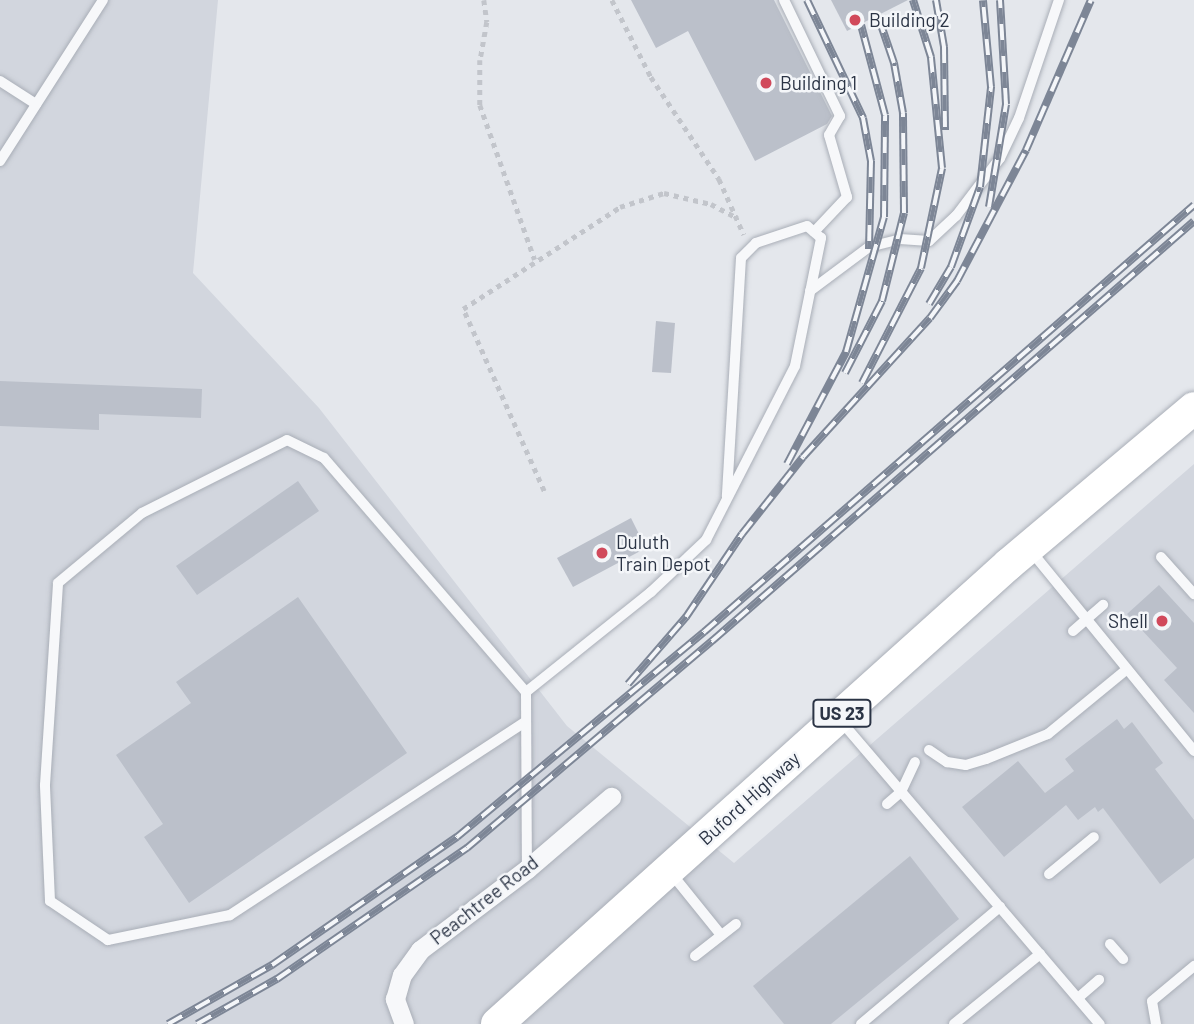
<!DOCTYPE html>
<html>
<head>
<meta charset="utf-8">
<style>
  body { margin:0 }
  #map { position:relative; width:1194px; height:1024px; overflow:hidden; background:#e4e7ec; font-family:Barlow,sans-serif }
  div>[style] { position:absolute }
  .built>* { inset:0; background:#d2d6de }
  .building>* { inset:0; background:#bbc0ca }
  .path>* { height:4.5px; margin-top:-2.25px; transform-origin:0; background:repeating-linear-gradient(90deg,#c2c5cb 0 5px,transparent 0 10px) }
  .roads { filter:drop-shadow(0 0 2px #a9aeb7) drop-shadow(0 0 2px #a9aeb7) }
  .service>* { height:10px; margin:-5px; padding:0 5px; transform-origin:5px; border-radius:5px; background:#f7f8fa }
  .minor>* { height:19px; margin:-9.5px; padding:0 9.5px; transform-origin:9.5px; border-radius:9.5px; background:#f7f8fa }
  .primary>* { height:32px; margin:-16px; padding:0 16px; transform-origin:16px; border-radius:16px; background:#fff }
  .rail>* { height:8px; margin-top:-4px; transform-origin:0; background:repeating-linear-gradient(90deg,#f4f6f9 0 16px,#7d8696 0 32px); box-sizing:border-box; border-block:2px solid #7d8696 }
  .dots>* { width:19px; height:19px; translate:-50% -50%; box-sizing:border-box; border:4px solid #f4f6f9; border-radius:50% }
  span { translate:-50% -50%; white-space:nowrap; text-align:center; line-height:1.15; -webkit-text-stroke:5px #f4f6f9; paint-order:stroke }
  .shield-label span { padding:2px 5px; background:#f4f6f9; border:2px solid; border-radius:5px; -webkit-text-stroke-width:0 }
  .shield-label { font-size:18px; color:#2b3445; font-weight:700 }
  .poi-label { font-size:19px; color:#2b3445 }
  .left { translate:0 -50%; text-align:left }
  .right { translate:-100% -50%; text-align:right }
  .street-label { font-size:19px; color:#2b3445 }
</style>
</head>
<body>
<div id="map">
  <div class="built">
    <div style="clip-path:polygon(0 0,218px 0,193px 273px,319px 408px,567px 726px,734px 863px,1194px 464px,1194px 1024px,0 1024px)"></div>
  </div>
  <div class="building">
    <div style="clip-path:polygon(631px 0,774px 0,832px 116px,827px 124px,755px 161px,688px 31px,656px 48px)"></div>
    <div style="clip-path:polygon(831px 0,908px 0,847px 31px)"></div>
    <div style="clip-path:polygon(656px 321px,675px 323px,671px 373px,652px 372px)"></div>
    <div style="clip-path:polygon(0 381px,202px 389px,201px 418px,99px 414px,99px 430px,0 426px)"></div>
    <div style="clip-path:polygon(298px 481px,319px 511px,197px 595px,176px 566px)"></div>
    <div style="clip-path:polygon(631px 518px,646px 548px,573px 587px,557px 558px)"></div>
    <div style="clip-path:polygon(1159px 585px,1194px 623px,1194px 713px,1164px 680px,1177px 668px,1127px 614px)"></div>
    <div style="clip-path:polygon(298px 597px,407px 753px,189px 903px,144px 837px,163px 824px,116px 755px,191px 703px,176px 682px)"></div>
    <div style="clip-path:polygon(1117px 719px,1124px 729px,1132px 722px,1163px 763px,1155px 769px,1194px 820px,1194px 858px,1160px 884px,1103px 808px,1098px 812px,1095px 807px,1078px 820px,1066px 805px,1004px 857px,962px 807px,1018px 761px,1045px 793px,1074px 771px,1065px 759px)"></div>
    <div style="clip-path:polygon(910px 856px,959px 919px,831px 1024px,784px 1024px,753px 986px)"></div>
  </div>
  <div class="path">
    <div style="left:484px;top:0;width:22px;rotate:82deg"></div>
    <div style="left:487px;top:22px;width:39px;rotate:100deg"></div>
    <div style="left:480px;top:60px;width:45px;rotate:90deg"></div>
    <div style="left:480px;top:105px;width:164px;rotate:70.5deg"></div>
    <div style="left:612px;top:0;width:86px;rotate:63.1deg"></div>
    <div style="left:651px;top:77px;width:123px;rotate:56.3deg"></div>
    <div style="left:719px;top:179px;width:61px;rotate:65.9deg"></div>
    <div style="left:544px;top:491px;width:199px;rotate:-114deg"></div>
    <div style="left:463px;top:309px;width:187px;rotate:-33deg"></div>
    <div style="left:620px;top:207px;width:46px;rotate:-17.7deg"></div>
    <div style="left:664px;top:193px;width:48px;rotate:13.2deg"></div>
    <div style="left:711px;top:204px;width:30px;rotate:28deg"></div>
  </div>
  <div class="roads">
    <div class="service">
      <div style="left:784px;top:0;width:129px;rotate:64.2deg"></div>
      <div style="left:840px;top:116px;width:22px;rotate:120deg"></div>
      <div style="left:829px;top:135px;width:65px;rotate:73.8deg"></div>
      <div style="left:847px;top:197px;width:48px;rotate:133.3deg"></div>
      <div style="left:0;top:81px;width:43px;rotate:32.6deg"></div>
      <div style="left:0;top:161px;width:191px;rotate:-57.4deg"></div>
      <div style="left:810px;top:291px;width:74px;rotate:-36.7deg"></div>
      <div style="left:869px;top:247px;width:32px;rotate:-14deg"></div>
      <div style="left:900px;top:239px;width:29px;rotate:4deg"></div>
      <div style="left:929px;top:241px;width:37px;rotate:-43deg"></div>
      <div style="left:956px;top:216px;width:73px;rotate:-52.8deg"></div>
      <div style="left:1000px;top:158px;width:44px;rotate:-64.6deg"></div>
      <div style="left:1019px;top:118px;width:125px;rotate:-71.3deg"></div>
      <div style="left:1031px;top:551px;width:258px;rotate:50.8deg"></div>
      <div style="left:1161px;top:557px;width:50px;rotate:48.3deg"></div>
      <div style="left:1073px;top:631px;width:40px;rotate:-41deg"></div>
      <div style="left:526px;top:692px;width:160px;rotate:-38.7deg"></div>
      <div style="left:651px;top:592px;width:76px;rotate:-43.4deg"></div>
      <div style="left:706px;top:540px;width:195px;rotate:-62.9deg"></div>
      <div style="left:795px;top:366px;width:131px;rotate:-78.5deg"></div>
      <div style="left:821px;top:238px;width:18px;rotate:-139deg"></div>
      <div style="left:807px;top:226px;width:54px;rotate:161.6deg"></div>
      <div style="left:756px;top:243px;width:21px;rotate:135deg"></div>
      <div style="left:741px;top:258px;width:239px;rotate:93.4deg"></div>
      <div style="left:840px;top:720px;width:400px;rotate:49.5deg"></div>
      <div style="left:525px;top:722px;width:353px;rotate:146.8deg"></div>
      <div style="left:230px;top:915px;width:125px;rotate:168.4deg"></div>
      <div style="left:108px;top:940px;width:70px;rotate:-146.1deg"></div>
      <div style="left:50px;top:901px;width:116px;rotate:-92.5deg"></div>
      <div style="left:45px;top:785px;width:202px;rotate:-86.3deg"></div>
      <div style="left:58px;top:583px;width:109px;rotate:-39.8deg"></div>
      <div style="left:142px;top:513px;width:162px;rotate:-26.7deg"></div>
      <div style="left:287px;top:440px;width:41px;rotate:25.9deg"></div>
      <div style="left:324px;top:458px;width:309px;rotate:49.2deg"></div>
      <div style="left:526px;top:692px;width:177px;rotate:89.7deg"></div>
      <div style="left:929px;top:750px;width:22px;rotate:34deg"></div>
      <div style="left:947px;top:762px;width:19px;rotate:9deg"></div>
      <div style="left:966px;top:765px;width:21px;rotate:-17deg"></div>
      <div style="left:986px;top:759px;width:67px;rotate:-22deg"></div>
      <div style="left:1048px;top:734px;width:102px;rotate:-39.4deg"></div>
      <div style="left:887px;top:804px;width:18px;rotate:-41deg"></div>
      <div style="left:901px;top:792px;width:33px;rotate:-65deg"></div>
      <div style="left:671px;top:873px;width:80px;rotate:51.1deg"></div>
      <div style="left:1049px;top:874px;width:58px;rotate:-39.4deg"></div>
      <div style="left:1110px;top:944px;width:20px;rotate:49deg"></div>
      <div style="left:695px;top:956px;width:52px;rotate:-38deg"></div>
      <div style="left:1078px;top:998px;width:28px;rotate:-41deg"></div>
      <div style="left:861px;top:1024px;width:182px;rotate:-40.1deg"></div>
      <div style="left:954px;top:1024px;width:111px;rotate:-39.1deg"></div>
      <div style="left:1156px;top:1024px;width:23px;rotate:-100deg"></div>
      <div style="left:1152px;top:1001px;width:55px;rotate:-39.8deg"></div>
    </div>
    <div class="minor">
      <div style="left:404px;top:1024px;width:27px;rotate:-110deg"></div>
      <div style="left:395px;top:999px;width:25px;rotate:-74deg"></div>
      <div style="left:402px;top:975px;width:31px;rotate:-54deg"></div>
      <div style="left:420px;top:950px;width:134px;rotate:-37.1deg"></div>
      <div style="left:527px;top:869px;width:111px;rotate:-40.6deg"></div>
    </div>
    <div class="primary">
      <div style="left:497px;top:1024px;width:688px;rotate:-41.94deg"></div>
      <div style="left:1009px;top:564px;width:242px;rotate:-40.1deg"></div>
    </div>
  </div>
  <div class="rail">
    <div style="left:807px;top:0;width:131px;rotate:64.6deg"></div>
    <div style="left:863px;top:118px;width:44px;rotate:79.5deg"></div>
    <div style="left:871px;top:161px;width:88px;rotate:91.3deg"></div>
    <div style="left:936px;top:0;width:48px;rotate:80.3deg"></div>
    <div style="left:944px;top:47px;width:83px;rotate:89.3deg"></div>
    <div style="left:989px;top:207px;width:104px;rotate:-80.6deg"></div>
    <div style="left:1006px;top:104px;width:104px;rotate:-93.3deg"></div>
    <div style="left:929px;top:304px;width:43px;rotate:-59.3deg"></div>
    <div style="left:951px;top:267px;width:85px;rotate:-70.1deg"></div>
    <div style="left:980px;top:187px;width:101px;rotate:-83.7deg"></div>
    <div style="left:991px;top:87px;width:87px;rotate:-95.3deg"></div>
    <div style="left:845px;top:373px;width:81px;rotate:-62.8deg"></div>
    <div style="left:882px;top:301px;width:91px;rotate:-76deg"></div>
    <div style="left:904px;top:213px;width:100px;rotate:-90.6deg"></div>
    <div style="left:903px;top:113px;width:51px;rotate:-100.2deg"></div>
    <div style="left:894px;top:63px;width:50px;rotate:-108.8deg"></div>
    <div style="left:862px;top:383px;width:129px;rotate:-62.8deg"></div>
    <div style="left:921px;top:268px;width:102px;rotate:-78.1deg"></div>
    <div style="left:942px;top:168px;width:112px;rotate:-95.7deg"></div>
    <div style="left:931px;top:57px;width:60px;rotate:-107.5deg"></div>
    <div style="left:787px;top:464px;width:127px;rotate:-62.2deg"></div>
    <div style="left:846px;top:352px;width:140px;rotate:-74.3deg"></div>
    <div style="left:884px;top:217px;width:102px;rotate:-89.4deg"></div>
    <div style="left:885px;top:115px;width:93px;rotate:-104.9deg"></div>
    <div style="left:628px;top:684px;width:89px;rotate:-49.1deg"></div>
    <div style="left:686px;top:617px;width:100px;rotate:-56deg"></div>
    <div style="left:742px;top:534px;width:98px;rotate:-51.6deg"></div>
    <div style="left:803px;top:457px;width:188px;rotate:-47.6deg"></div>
    <div style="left:930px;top:318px;width:46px;rotate:-53.9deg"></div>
    <div style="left:957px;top:281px;width:148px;rotate:-62.2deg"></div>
    <div style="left:1026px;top:150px;width:163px;rotate:-66.6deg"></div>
    <div style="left:168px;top:1024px;width:120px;rotate:-29.6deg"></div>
    <div style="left:272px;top:965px;width:225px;rotate:-34.7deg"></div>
    <div style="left:457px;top:837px;width:321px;rotate:-39.7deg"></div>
    <div style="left:704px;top:632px;width:650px;rotate:-41.07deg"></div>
    <div style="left:197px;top:1024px;width:92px;rotate:-29.4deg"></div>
    <div style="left:277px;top:979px;width:231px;rotate:-34.6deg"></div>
    <div style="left:467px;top:848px;width:321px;rotate:-40.2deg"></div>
    <div style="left:712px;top:641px;width:639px;rotate:-41.07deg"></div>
  </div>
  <div class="dots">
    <div style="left:855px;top:20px;background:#d1495b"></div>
    <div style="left:766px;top:83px;background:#d1495b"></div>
    <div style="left:602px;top:553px;background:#d1495b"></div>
    <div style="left:1162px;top:621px;background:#d1495b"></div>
  </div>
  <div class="shield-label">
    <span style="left:842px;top:713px">US 23</span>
  </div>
  <div class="poi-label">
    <span class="left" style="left:869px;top:20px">Building 2</span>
    <span class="left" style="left:780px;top:83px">Building 1</span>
    <span class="left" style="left:616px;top:553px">Duluth<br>Train Depot</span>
    <span class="right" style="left:1148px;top:621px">Shell</span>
  </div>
  <div class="street-label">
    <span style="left:749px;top:798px;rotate:-42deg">Buford Highway</span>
    <span style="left:484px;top:900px;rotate:-38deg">Peachtree Road</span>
  </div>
</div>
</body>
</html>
